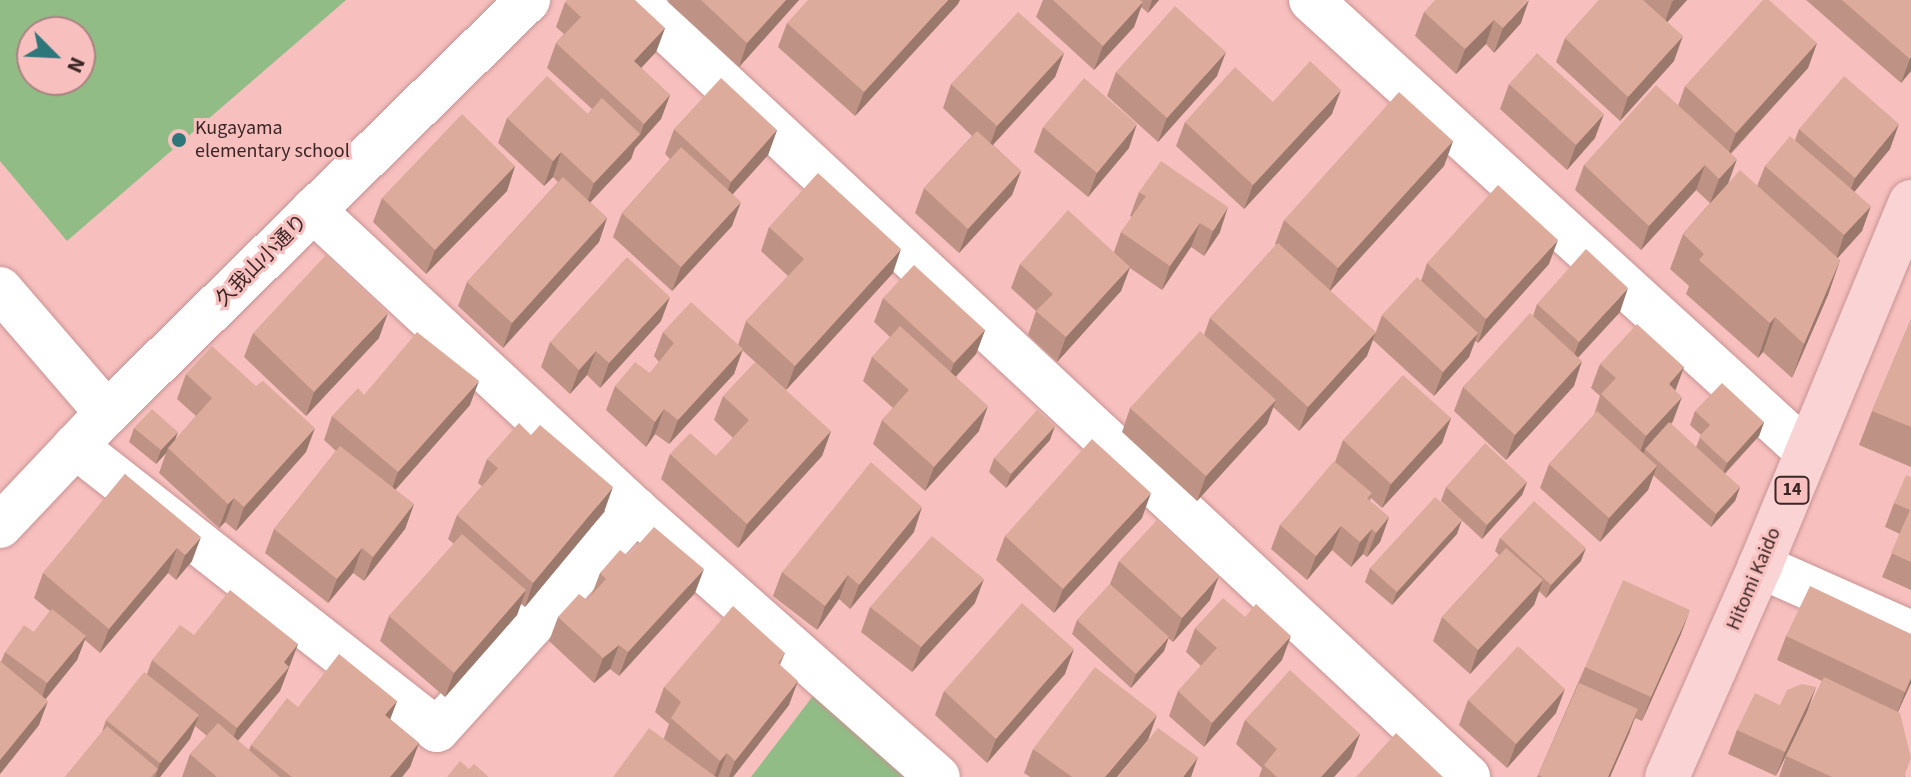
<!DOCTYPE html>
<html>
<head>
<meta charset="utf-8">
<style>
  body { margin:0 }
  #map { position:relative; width:1911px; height:777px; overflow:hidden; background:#f7c0bf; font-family:"Source Sans 3","Noto Sans JP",sans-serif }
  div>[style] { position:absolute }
  .green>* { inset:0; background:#91bc86 }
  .roads { filter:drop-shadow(0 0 2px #c89393) drop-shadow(0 0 2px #c89393) }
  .minor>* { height:44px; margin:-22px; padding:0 22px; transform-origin:22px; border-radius:22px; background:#fff }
  .primary>* { height:44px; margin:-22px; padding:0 22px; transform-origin:22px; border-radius:22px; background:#fad4d4 }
  .wall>* { inset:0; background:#be9385 }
  .shaded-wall>* { inset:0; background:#9b786c }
  .building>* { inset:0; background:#ddab9b }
  .dots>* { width:22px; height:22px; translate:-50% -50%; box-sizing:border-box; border:4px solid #f7c0bf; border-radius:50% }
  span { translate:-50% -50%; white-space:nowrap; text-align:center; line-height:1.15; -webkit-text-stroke:6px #f7c0bf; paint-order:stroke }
  .shield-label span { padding:2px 6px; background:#f7c0bf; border:2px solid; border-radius:6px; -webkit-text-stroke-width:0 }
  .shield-label { font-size:18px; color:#3b2626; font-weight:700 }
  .poi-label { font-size:20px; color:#3b2626 }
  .left { translate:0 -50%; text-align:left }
  .street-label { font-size:20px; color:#3b2626 }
  .north { position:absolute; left:16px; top:16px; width:80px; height:80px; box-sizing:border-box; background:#f7c0bf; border:2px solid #ac8282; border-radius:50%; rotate:114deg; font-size:22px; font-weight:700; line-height:32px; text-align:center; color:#3b2626 }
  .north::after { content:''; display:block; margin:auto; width:28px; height:36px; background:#2d777a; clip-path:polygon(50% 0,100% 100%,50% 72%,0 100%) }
</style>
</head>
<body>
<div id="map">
  <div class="green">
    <div style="clip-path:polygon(evenodd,0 0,346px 0,67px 241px,0 161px,0 0,80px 32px,80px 80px,32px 80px,32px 32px,80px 32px)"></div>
    <div style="clip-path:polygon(816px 692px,916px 777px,751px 777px)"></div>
  </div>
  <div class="roads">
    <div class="minor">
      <div style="left:634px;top:0;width:1140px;rotate:42.97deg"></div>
      <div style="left:1311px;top:0;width:671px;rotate:42.34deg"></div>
      <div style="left:313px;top:210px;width:441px;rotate:42.9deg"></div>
      <div style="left:636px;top:510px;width:403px;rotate:41.5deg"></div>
      <div style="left:0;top:289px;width:164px;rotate:49.2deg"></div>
      <div style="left:75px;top:446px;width:460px;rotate:38.1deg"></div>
      <div style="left:437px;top:730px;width:297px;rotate:-47.9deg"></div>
      <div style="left:0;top:526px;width:156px;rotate:-46.6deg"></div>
      <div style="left:107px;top:413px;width:590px;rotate:-44.45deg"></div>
      <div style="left:1760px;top:566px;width:165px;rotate:23.9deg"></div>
    </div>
    <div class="primary">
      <div style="left:1667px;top:777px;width:231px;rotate:-66.2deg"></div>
      <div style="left:1760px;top:566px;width:394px;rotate:-67.5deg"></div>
    </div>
  </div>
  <div class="wall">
    <div style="clip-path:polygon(669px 0,799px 0,739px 67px,668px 2px)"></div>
    <div style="clip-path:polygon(1043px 0,1159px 0,1148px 13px,1141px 7px,1134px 27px,1094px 70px,1036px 17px)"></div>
    <div style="clip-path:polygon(1599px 0,1687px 0,1667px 22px,1674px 61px,1620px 121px,1556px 62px,1565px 38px)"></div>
    <div style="clip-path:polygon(1806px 0,1911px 0,1911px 71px,1901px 83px)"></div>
    <div style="clip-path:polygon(565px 2px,665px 28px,656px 52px,641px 68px,670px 95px,661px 119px,635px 148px,631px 159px,590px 202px,607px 218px,599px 242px,503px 348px,458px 306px,467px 282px,558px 182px,553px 177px,544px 186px,498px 143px,507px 118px,588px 114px,592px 109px,547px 68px,556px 43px,564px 34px,556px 27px)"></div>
    <div style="clip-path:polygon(958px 4px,855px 116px,778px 47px,787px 23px)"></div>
    <div style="clip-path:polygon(1424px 12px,1521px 23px,1494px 53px,1486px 44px,1456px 74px,1415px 36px)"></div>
    <div style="clip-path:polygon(1817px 43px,1808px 68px,1731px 154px,1728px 184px,1757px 186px,1765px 166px,1795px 140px,1799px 129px,1890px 149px,1854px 192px,1862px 231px,1837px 258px,1840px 260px,1828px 295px,1792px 378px,1763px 352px,1758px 358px,1686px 294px,1689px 286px,1670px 269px,1683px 234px,1710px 203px,1696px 190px,1641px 250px,1575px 190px,1584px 165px,1678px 106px,1685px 86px)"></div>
    <div style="clip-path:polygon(1064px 53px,1055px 77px,993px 145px,1021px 171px,1012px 195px,959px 253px,915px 213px,924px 188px,972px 136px,943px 108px,951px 84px)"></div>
    <div style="clip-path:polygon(1116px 72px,1217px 76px,1158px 142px,1107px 96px)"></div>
    <div style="clip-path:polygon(1509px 84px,1595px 138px,1567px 170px,1500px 109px)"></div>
    <div style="clip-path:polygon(1273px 102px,1332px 114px,1244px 209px,1176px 146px,1185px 122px)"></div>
    <div style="clip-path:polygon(1043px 127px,1129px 148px,1088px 197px,1034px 152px)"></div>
    <div style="clip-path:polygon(674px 129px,777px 130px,768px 155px,733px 194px,732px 226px,672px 291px,613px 237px,622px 213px,670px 159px,665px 154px)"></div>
    <div style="clip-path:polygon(1453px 141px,1444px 166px,1330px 291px,1367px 356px,1299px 431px,1273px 407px,1267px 424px,1197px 501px,1122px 432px,1130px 408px,1204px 335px,1210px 318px,1276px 245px,1275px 244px,1284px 220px)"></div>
    <div style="clip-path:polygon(515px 166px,507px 191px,426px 274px,373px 222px,382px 198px)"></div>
    <div style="clip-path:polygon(1139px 192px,1220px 232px,1204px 256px,1191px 247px,1162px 290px,1130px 268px,1121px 291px,1057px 362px,1028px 335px,1036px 311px,1011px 288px,1020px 264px,1114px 252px,1121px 232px,1132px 217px,1130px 216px)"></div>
    <div style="clip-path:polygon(769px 227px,893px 273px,786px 390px,742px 350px,734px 374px,669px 444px,655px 434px,646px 447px,606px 410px,615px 386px,650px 373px,659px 362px,654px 356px,663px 332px,738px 345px,746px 321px,788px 276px,761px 251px)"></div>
    <div style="clip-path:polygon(1427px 263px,1549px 264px,1478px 343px,1475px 341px,1469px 357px,1434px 396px,1373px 340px,1382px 315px,1421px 281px)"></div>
    <div style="clip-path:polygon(883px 298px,985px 330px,976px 354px,956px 377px,979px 431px,925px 491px,873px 444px,882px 420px,893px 408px,863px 381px,872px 357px,890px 337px,874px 322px)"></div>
    <div style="clip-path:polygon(1537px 304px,1620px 312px,1578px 358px,1574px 386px,1506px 460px,1454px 411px,1463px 387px,1533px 316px)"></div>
    <div style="clip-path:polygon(1911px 319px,1911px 467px,1859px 445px,1872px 411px)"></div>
    <div style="clip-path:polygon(661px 321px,600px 388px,587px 375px,570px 394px,541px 367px,550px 342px)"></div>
    <div style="clip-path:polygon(253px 333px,379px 338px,306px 416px,244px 357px)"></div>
    <div style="clip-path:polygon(1600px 364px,1684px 367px,1675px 391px,1673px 421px,1671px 424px,1696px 447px,1701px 435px,1690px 425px,1695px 411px,1764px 422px,1759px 436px,1725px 474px,1740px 487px,1735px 501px,1711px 527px,1653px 475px,1648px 490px,1600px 542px,1540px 488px,1549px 464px,1594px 415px,1600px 396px,1591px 388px)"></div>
    <div style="clip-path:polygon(186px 374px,306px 452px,236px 531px,225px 522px,219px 528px,159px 473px,166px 453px,156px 464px,129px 442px,134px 428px,175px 440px,196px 416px,177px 399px)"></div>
    <div style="clip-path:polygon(364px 395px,470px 405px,395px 490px,414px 504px,405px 529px,364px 581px,353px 573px,328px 603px,265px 553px,274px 529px,336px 451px,324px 440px,332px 416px)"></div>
    <div style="clip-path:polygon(723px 396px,831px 431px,822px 456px,738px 548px,661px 479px,670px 454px,716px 456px,733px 438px,714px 420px)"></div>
    <div style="clip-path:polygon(1451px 418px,1442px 443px,1382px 508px,1371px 498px,1370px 501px,1389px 517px,1380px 542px,1367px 557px,1363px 554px,1351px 567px,1332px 550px,1307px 580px,1271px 549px,1280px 525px,1335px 462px,1343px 440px)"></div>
    <div style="clip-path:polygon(1050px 440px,1006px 488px,989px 472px,994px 458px)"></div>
    <div style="clip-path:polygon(487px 459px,604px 512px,525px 607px,521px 604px,517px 615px,445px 697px,380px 641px,389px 616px,454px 544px,448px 539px,457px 515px,482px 486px,478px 483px)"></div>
    <div style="clip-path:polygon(125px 474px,192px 561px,176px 580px,168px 573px,100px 653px,85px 640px,77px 660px,46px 699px,39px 725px,0 774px,0 661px,1px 662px,5px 652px,34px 632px,50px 611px,34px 598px,43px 573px)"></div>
    <div style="clip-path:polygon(1911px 477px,1911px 590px,1882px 577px,1900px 534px,1885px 527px,1894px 503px)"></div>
    <div style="clip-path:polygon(1527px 482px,1522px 495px,1482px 539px,1441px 501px,1446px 487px)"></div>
    <div style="clip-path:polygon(1142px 518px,1054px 613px,996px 560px,1005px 536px)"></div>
    <div style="clip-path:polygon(914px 532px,850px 609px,839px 599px,817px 630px,773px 596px,782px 572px)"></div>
    <div style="clip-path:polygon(1457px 534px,1392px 605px,1365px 582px,1370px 568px)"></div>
    <div style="clip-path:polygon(1500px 538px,1581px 561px,1546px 598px,1539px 591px,1534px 605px,1470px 674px,1433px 641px,1442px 617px,1499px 555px,1495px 551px)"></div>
    <div style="clip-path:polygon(628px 556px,695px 593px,619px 676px,610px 669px,594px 683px,549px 641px,558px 617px,587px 600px,592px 594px,600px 573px)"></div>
    <div style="clip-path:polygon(1119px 561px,1210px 600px,1173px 642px,1168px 638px,1164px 651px,1131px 688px,1072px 634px,1077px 620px,1110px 584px)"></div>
    <div style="clip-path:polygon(975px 603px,912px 672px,861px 632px,870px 607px)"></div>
    <div style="clip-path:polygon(1245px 617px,1282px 660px,1204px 747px,1169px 716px,1178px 691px,1201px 666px,1186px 652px,1195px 628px)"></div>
    <div style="clip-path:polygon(1681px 634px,1642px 721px,1635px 718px,1610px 777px,1537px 777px,1585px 667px)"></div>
    <div style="clip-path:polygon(1911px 634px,1911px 683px,1898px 712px,1905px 777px,1779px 777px,1786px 756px,1822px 681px,1777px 660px,1786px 636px)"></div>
    <div style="clip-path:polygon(194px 635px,298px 644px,280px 691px,238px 741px,249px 750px,251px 745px,298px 707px,397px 701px,390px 719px,419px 743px,410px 767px,402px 777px,182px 777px,190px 754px,207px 736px,195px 726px,190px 739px,160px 777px,65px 777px,102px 732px,106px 720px,147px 674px,152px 660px)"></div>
    <div style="clip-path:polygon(785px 653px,780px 665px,789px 705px,733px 777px,613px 777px,664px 738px,669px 724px,655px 712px,664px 687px)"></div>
    <div style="clip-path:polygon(1065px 674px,987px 763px,935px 715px,944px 691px)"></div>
    <div style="clip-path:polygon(1816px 687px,1807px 712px,1776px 776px,1728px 754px,1737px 730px,1780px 705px)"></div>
    <div style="clip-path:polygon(1468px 700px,1556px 713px,1507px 768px,1459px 725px)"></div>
    <div style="clip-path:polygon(1245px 720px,1360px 734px,1351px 758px,1334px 777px,1259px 777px,1262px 768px,1236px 744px)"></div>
    <div style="clip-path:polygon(1033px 749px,1117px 777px,1030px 777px,1024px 773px)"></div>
  </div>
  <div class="shaded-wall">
    <div style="clip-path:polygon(786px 0,799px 0,739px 67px,747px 43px)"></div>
    <div style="clip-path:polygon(948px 0,960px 0,958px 4px,855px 116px,864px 92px)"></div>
    <div style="clip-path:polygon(1152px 0,1159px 0,1148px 13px)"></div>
    <div style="clip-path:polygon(1529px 0,1521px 23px,1494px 53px,1503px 28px)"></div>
    <div style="clip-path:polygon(1674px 0,1687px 0,1663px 27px,1672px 2px)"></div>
    <div style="clip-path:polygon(1143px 2px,1134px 27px,1094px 70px,1103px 46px)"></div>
    <div style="clip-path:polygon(1494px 20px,1486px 44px,1456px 74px,1465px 49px)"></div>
    <div style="clip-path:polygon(665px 28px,656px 52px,625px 85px,634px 61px)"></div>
    <div style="clip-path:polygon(1683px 36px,1674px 61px,1620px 121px,1628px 97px)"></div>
    <div style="clip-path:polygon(1817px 43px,1808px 68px,1727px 157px,1736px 133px)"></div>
    <div style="clip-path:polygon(1226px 52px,1217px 76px,1158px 142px,1167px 118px)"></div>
    <div style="clip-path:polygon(1064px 53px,1055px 77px,988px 150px,997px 126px)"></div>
    <div style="clip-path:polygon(1911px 57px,1911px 71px,1901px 83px,1910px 59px)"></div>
    <div style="clip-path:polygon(1341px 90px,1332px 114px,1244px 209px,1253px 185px)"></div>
    <div style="clip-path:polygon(670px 95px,661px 119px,635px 148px,631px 159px,585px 208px,594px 183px,640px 135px,644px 124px)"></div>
    <div style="clip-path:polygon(1604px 114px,1595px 138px,1567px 170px,1576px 145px)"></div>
    <div style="clip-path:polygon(1137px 124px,1129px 148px,1088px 197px,1097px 173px)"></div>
    <div style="clip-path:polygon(1899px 124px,1890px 149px,1846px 202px,1855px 178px)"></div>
    <div style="clip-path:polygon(777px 130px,768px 155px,722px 206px,731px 182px)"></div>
    <div style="clip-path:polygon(1453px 141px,1444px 166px,1329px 292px,1338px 268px)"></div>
    <div style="clip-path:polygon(561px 152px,553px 177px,544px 186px,553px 161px)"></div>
    <div style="clip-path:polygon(1737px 159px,1728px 184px,1710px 203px,1719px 179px)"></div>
    <div style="clip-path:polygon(1705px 165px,1696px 190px,1641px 250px,1649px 226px)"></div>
    <div style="clip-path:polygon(515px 166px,507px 191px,426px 274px,435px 250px)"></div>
    <div style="clip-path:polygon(1021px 171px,1012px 195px,959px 253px,968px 229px)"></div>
    <div style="clip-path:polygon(741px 202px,732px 226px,672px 291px,681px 267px)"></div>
    <div style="clip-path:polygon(1871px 206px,1862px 231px,1836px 260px,1844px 235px)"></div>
    <div style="clip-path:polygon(1228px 207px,1220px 232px,1204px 256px,1213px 231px)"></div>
    <div style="clip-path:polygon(607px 218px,599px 242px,503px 348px,512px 323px)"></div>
    <div style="clip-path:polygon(1200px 223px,1191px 247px,1162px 290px,1170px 266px)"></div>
    <div style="clip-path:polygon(1558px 240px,1549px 264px,1478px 343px,1486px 319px)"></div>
    <div style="clip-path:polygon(901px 249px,893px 273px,786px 390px,795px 366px)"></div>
    <div style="clip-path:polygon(1840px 260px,1828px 295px,1792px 378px,1804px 344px)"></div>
    <div style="clip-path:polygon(1130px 267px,1121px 291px,1057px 362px,1066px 337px)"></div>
    <div style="clip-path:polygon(1628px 288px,1620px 312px,1570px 366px,1579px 342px)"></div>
    <div style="clip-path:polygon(670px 297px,661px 321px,600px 388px,609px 363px)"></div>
    <div style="clip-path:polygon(388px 313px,379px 338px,306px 416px,314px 392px)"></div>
    <div style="clip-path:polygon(1775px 317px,1763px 352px,1758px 358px,1770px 323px)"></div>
    <div style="clip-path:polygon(985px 330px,976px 354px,945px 388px,954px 363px)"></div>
    <div style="clip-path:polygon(1376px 332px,1367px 356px,1299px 431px,1308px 407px)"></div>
    <div style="clip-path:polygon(1478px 333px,1469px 357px,1434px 396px,1443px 372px)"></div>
    <div style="clip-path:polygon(743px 349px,734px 374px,669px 444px,678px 420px)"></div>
    <div style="clip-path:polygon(596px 351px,587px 375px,570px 394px,579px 370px)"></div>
    <div style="clip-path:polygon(1582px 361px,1574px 386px,1506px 460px,1515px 435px)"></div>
    <div style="clip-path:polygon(1684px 367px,1675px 391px,1669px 384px)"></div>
    <div style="clip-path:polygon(479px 381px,470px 405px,389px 497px,398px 472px)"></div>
    <div style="clip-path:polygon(1682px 397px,1673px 421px,1646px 450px,1645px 449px,1644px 452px,1637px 460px,1646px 436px)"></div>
    <div style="clip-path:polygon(1276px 400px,1267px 424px,1197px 501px,1206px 476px)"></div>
    <div style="clip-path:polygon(988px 406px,979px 431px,925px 491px,934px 467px)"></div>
    <div style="clip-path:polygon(664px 409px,655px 434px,646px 447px,655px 422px)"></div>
    <div style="clip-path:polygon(1451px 418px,1442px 443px,1382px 508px,1391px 484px)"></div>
    <div style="clip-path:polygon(1764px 422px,1759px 436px,1722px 476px,1727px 463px)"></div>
    <div style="clip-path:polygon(1055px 426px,1050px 440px,1006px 488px,1011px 474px)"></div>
    <div style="clip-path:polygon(315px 428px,306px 452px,236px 531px,244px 507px)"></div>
    <div style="clip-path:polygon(831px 431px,822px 456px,738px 548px,747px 524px)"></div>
    <div style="clip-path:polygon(178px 432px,173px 446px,168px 448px,166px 453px,156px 464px,161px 450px)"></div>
    <div style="clip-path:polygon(1657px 466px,1648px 490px,1600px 542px,1609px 518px)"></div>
    <div style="clip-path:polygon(1527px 482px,1522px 495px,1482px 539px,1487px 525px)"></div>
    <div style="clip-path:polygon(613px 487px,604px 512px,525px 607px,533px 583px)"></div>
    <div style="clip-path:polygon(1740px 487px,1735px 501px,1711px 527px,1716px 514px)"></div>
    <div style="clip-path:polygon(1151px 493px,1142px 518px,1054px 613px,1063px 589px)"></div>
    <div style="clip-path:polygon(234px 498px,225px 522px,219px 528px,228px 504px)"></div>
    <div style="clip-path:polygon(414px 504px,405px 529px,364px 581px,373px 557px)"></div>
    <div style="clip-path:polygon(922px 507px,914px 532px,850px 609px,859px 585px)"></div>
    <div style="clip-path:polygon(1389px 517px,1380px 542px,1367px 557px,1376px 533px)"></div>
    <div style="clip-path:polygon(1462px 520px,1457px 534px,1392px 605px,1397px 592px)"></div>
    <div style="clip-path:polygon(1341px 526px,1332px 550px,1307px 580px,1316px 556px)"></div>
    <div style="clip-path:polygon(1372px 529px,1363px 554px,1351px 567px,1360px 542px)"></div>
    <div style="clip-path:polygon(201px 537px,192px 561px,176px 580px,185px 555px)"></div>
    <div style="clip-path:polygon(177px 548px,168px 573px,100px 653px,109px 629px)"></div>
    <div style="clip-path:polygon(362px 548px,353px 573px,328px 603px,337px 579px)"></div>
    <div style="clip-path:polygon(1586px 548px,1581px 561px,1546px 598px,1551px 585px)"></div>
    <div style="clip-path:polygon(704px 569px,695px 593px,619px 676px,628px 652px)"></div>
    <div style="clip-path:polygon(848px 575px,839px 599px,817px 630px,825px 606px)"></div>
    <div style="clip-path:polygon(1219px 576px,1210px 600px,1173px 642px,1182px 618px)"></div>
    <div style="clip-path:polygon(984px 579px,975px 603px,912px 672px,921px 647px)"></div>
    <div style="clip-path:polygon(1543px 580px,1534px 605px,1470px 674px,1478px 650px)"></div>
    <div style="clip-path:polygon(526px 590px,517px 615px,445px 697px,454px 673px)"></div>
    <div style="clip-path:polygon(1690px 610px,1681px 634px,1642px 721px,1651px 697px)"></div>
    <div style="clip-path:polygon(86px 636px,77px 660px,38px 708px,47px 683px)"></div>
    <div style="clip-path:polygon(1291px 636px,1282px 660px,1204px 747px,1212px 723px)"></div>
    <div style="clip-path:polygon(1169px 637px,1164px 651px,1131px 688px,1136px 674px)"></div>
    <div style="clip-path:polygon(298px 644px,280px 691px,228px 752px,237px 728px,284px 662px)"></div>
    <div style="clip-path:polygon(619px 645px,610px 669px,594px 683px,603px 658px)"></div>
    <div style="clip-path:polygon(1074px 649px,1065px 674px,987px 763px,996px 739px)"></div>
    <div style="clip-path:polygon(1911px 678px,1911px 683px,1896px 716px,1905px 692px)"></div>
    <div style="clip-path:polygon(798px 681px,789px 705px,733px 777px,729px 777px,735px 761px)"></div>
    <div style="clip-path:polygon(1816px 687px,1807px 712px,1776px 776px,1785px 752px)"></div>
    <div style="clip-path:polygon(1565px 689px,1556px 713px,1507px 768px,1516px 744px)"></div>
    <div style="clip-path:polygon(48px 701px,39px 725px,0 774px,0 760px)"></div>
    <div style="clip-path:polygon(397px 701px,388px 725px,385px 715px)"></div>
    <div style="clip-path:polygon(1638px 709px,1629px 734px,1610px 777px,1608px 777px)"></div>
    <div style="clip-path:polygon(199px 715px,190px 739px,160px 777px,155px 777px,160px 763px)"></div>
    <div style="clip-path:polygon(1157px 715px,1148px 740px,1117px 777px,1105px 777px)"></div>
    <div style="clip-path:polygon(1360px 734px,1351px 758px,1334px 777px,1321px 777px)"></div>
    <div style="clip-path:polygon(419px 743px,410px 767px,402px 777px,390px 777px)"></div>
    <div style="clip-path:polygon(727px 753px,718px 777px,714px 777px,720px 761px)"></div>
    <div style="clip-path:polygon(1198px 757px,1191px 777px,1183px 777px)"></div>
  </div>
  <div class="building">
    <div style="clip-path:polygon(567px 0,635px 0,665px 28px,634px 61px,670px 95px,644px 124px,556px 43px,581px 17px,565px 2px)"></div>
    <div style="clip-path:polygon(701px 0,786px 0,747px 43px)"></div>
    <div style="clip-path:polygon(808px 0,948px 0,864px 92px,787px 23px)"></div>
    <div style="clip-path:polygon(1053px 0,1140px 0,1143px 2px,1103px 46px)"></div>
    <div style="clip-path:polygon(1435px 0,1528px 0,1503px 28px,1494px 20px,1465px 49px,1424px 12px)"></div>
    <div style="clip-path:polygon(1599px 0,1643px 0,1683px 36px,1628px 97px,1565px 38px)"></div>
    <div style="clip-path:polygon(1763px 0,1769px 0,1817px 43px,1736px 133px,1685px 86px)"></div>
    <div style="clip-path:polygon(1842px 0,1911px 0,1911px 57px,1910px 59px)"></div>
    <div style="clip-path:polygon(1175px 6px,1226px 52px,1167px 118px,1116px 72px)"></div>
    <div style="clip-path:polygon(1018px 12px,1064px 53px,997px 126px,951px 84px)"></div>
    <div style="clip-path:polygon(1537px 53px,1604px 114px,1576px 145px,1509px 84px)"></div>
    <div style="clip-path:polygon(1310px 61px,1341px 90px,1253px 185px,1185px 122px,1235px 67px,1273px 102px)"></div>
    <div style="clip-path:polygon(547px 76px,588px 114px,602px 98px,640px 134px,594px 183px,561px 152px,553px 161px,507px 118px)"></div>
    <div style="clip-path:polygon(1844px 76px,1899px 124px,1855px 178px,1799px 129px)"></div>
    <div style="clip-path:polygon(721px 78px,777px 130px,731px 182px,674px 129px)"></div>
    <div style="clip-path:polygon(1084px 78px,1137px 124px,1097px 173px,1043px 127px)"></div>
    <div style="clip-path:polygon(1656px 85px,1737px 159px,1719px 179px,1705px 165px,1649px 226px,1584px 165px)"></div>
    <div style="clip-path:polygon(1399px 92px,1453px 141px,1338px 268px,1284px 220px)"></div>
    <div style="clip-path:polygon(462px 114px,515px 166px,435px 250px,382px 198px)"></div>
    <div style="clip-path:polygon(977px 131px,1021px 171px,968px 229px,924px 188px)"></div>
    <div style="clip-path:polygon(1790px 136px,1871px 206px,1844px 235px,1765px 166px)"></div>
    <div style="clip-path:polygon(681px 147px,741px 202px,681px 267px,622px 213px)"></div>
    <div style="clip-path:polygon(1161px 161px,1228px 207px,1213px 231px,1200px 223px,1170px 266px,1121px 232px,1146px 196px,1139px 192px)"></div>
    <div style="clip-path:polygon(1740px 170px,1840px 260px,1804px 344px,1775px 317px,1770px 323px,1699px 260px,1704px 254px,1683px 234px)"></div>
    <div style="clip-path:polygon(818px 173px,901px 249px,795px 366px,746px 321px,804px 259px,769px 227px)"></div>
    <div style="clip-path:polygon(563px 177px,607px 218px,512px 323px,467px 282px)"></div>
    <div style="clip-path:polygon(1498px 185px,1558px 240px,1486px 319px,1427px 263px)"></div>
    <div style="clip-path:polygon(1068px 210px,1130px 267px,1066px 337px,1036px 311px,1053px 294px,1020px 264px)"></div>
    <div style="clip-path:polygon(1278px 243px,1376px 332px,1308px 407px,1210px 318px)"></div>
    <div style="clip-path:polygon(1586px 249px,1628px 288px,1579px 342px,1537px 304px)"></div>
    <div style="clip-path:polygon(326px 255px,388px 313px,314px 392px,253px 333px)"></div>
    <div style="clip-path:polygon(627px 257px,670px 297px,609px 363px,596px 351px,579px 370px,550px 342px)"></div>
    <div style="clip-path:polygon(914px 265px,985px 330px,954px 363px,883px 298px)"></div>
    <div style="clip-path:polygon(1417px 277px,1478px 333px,1443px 372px,1382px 315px)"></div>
    <div style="clip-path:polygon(691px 302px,743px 349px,678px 420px,664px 409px,655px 422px,615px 386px,635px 362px,650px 373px,674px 343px,663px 332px)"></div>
    <div style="clip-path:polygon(1530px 313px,1582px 361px,1515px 435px,1463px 387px)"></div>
    <div style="clip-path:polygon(1911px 319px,1911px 427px,1872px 411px)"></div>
    <div style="clip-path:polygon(1637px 324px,1684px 367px,1669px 384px,1682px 397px,1646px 436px,1601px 394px,1616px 378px,1600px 364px)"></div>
    <div style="clip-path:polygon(900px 326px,988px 406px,934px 467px,882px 420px,909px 390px,872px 357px)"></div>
    <div style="clip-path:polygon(1200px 331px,1276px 400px,1206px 476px,1130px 408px)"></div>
    <div style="clip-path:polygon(417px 332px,479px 381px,398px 472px,332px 416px,358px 388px,364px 395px)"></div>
    <div style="clip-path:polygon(212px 346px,256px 386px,263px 381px,315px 428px,244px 507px,234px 498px,228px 504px,168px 448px,212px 398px,186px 374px)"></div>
    <div style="clip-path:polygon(755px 362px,831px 431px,747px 524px,670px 454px,690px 433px,716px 456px,749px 420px,723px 396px)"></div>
    <div style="clip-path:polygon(1403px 375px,1451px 418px,1391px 484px,1343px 440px)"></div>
    <div style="clip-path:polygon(1722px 383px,1764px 422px,1727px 463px,1699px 437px,1710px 425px,1695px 411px)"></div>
    <div style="clip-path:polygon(152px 409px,178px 432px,161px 450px,134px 428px)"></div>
    <div style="clip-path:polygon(1037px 410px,1055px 426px,1011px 474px,994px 458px)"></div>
    <div style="clip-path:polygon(1597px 411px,1657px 466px,1609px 518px,1549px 464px)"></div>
    <div style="clip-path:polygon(1669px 422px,1740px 487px,1716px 514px,1645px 449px)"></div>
    <div style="clip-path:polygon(519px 423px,531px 435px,540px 425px,613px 487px,533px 583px,457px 515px,498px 468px,487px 459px)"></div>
    <div style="clip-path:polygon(1092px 439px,1151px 493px,1063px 589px,1005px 536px)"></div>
    <div style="clip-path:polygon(1485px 443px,1527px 482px,1487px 525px,1446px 487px)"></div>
    <div style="clip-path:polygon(340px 446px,414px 504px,373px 557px,362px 548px,337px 579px,274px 529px)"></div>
    <div style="clip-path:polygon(1334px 461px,1372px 493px,1367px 498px,1389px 517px,1376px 533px,1372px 529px,1360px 542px,1341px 526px,1316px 556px,1280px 525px)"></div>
    <div style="clip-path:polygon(871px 462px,922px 507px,859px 585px,848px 575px,825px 606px,782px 572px)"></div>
    <div style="clip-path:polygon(125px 474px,201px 537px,185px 555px,177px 548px,109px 629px,43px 573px)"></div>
    <div style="clip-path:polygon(1906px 475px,1911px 477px,1911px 562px,1891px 553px,1910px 510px,1894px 503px)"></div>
    <div style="clip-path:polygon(1435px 497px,1462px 520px,1397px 592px,1370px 568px)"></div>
    <div style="clip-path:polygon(1534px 501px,1586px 548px,1551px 585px,1500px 538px)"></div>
    <div style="clip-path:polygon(1157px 520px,1219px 576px,1182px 618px,1119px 561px)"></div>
    <div style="clip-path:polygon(654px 527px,704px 569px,628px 652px,619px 645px,603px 658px,558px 617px,579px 594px,587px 600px,606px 579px,600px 573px,620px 550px,628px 556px)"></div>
    <div style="clip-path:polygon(462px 534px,526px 590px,454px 673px,389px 616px)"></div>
    <div style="clip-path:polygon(932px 536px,984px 579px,921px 647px,870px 607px)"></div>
    <div style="clip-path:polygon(1506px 548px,1543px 580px,1478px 650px,1442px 617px)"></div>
    <div style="clip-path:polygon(1623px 580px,1690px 610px,1651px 697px,1585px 667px)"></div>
    <div style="clip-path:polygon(1110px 584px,1169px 637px,1136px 674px,1077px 620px)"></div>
    <div style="clip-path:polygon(1810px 586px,1911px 634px,1911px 678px,1905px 692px,1786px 636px)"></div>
    <div style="clip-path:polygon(230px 590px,298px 644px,284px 662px,289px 667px,237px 728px,152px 660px,180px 625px,194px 635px)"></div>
    <div style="clip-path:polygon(1223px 598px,1245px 617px,1256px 604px,1291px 636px,1212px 723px,1178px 691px,1217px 648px,1195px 628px)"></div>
    <div style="clip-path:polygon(1022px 603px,1074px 649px,996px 739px,944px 691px)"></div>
    <div style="clip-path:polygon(733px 606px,785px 653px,778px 663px,798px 681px,735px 761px,727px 753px,720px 761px,671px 718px,681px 702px,664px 687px)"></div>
    <div style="clip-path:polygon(52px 609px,86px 636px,47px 683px,5px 652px,24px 625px,34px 632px)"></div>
    <div style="clip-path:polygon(1518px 646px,1565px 689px,1516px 744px,1468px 700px)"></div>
    <div style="clip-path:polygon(339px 654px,397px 701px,385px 715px,419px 743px,390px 777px,292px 777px,251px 745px,287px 698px,298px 707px)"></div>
    <div style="clip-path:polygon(0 661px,48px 701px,0 760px)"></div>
    <div style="clip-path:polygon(1095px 667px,1157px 715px,1105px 777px,1072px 777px,1033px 749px)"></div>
    <div style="clip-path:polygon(1290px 670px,1360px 734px,1321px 777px,1277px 777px,1264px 765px,1277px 749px,1245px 720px)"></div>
    <div style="clip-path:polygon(144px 672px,199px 715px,160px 763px,106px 720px)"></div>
    <div style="clip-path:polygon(1824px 677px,1900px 713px,1911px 758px,1904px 777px,1832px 777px,1786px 756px)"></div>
    <div style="clip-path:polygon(1579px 683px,1638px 709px,1608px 777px,1543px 777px,1538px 775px)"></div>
    <div style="clip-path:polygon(1802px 684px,1816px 687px,1785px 752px,1737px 730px,1755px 693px,1780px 705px,1787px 690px)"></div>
    <div style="clip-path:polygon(218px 723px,280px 777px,217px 777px,190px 754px)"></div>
    <div style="clip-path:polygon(107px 726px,158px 769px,151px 777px,65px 777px)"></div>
    <div style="clip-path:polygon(649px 728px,716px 777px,613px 777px)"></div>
    <div style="clip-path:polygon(1158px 728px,1198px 757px,1183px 777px,1118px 777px)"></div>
    <div style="clip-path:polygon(1396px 733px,1443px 777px,1356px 777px)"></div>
    <div style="clip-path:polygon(460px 761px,469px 769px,474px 764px,489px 777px,447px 777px)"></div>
  </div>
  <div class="dots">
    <div style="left:179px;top:140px;background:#2d777a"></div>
  </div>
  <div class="shield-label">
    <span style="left:1792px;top:490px">14</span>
  </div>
  <div class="poi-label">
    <span class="left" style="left:195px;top:140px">Kugayama<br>elementary school</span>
  </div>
  <div class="street-label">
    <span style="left:262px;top:261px;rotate:-45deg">久我山小通り</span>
    <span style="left:1754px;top:579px;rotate:-67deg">Hitomi Kaido</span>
  </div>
  <div class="north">N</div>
</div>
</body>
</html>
